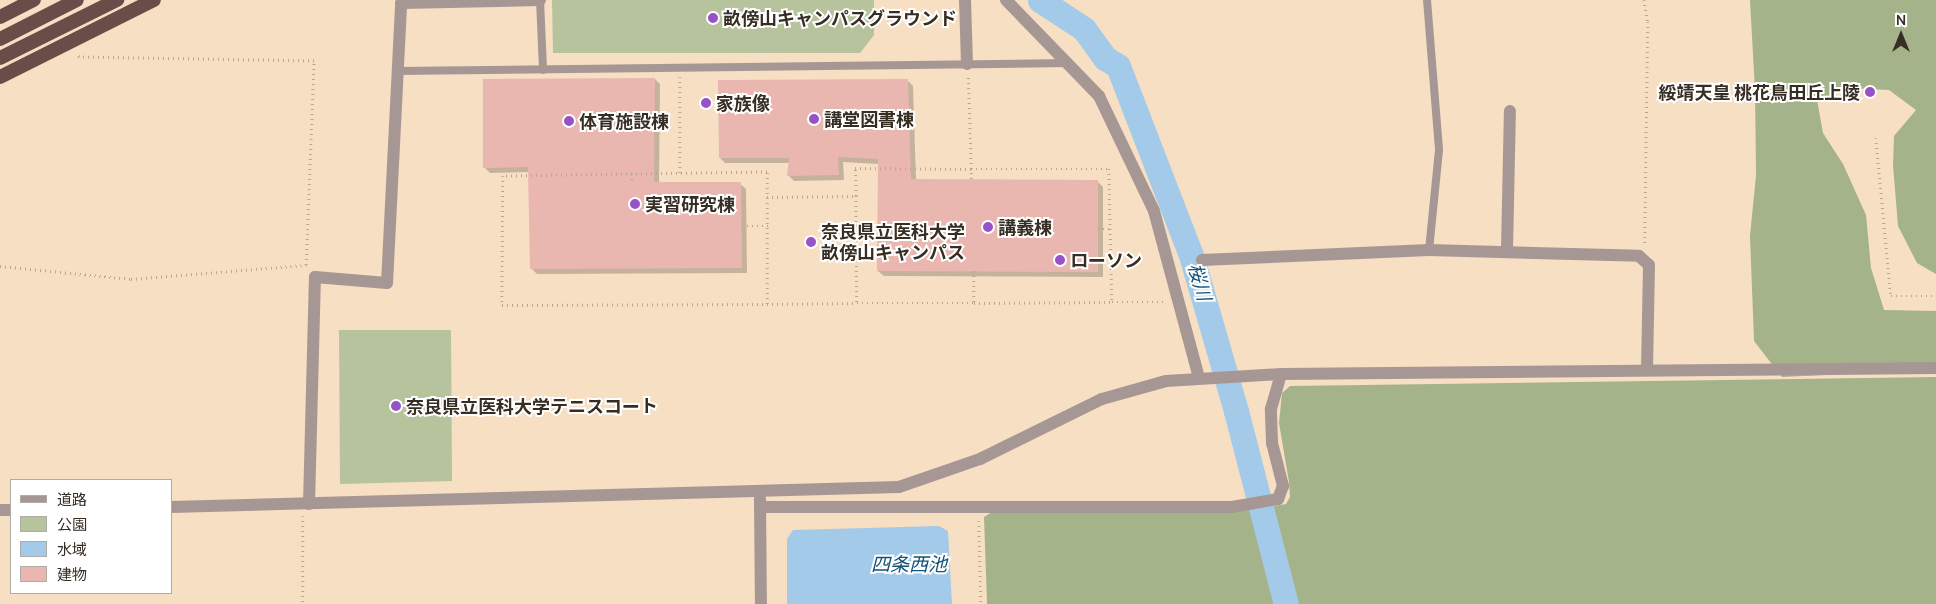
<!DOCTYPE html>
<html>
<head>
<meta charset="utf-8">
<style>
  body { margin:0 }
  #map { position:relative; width:1936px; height:604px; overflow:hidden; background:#f7dfc4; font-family:Manrope,"Noto Sans JP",sans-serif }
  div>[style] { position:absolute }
  .green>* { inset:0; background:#b6c39d }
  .forest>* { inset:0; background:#a5b38a }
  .water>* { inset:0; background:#a3cae8 }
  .shadow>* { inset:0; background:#0003 }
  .river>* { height:25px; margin:-12.5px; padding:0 12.5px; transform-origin:12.5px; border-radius:12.5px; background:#a3cae8 }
  .building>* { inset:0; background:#e9b7b0 }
  .path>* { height:2.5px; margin-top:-1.25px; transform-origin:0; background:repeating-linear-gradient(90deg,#baa791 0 1px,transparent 0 5px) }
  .service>* { height:8px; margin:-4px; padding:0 4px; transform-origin:4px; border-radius:4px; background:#a79794 }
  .minor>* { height:12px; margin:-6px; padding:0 6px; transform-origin:6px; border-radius:6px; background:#a79794 }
  .tertiary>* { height:12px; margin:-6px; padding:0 6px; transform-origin:6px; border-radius:6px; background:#a79794 }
  .trunk>* { height:14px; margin:-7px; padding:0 7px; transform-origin:7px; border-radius:7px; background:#6a4c49 }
  .dots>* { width:14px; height:14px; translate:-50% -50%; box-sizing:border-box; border:2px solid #fff; border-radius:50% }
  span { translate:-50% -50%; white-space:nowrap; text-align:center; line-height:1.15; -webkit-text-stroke:4px #fff; paint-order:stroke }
  .poi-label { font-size:18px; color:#362d23; font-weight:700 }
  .left { translate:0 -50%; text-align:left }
  .right { translate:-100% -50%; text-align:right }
  .water-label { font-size:19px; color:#135279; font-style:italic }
  .legend { position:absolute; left:10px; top:479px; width:162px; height:115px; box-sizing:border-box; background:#fff; border:1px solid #afaba7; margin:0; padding:6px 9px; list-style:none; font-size:15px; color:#362d23 }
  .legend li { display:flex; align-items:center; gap:10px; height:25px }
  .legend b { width:25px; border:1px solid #afaba7 }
  .north { position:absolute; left:1876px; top:10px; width:50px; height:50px; -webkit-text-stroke:4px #fff; paint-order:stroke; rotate:0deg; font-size:14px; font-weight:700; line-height:20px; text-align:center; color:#362d23 }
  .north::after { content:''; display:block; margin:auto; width:18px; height:22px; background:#362d23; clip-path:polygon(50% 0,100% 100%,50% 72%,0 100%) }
</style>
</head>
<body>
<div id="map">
  <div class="green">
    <div style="clip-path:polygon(552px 0,874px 0,874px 35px,860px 53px,553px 53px)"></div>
    <div style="clip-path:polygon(339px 330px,451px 330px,452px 481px,340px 484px)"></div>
  </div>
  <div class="forest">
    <div style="clip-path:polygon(1750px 0,1936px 0,1936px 274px,1917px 263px,1898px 226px,1893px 165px,1894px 136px,1916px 110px,1889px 90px,1850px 88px,1817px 100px,1823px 133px,1843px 164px,1866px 215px,1871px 268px,1884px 310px,1936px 311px,1936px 370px,1782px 377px,1754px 341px,1750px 236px,1756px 175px,1755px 91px)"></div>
    <div style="clip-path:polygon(1936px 377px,1936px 604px,987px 604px,984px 517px,992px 512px,1234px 512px,1286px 504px,1290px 497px,1289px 482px,1279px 423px,1282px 393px,1290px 386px)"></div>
  </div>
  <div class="water">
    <div style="clip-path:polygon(939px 526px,948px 531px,952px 604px,787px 604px,787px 539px,793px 530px)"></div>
  </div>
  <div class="shadow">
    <div style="clip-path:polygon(655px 79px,660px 84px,659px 183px,740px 184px,746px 189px,747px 273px,537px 274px,531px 268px,530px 172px,490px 173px,484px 167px)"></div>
    <div style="clip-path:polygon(907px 80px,913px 86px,916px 180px,1097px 181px,1103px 187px,1103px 277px,884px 276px,878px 271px,879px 164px,843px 162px,844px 180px,794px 181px,789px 176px,790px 163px,725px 163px,720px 158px)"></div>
  </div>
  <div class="river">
    <div style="left:1040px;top:0;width:53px;rotate:33.4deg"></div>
    <div style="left:1084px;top:29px;width:36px;rotate:54deg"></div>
    <div style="left:1105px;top:58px;width:15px;rotate:32deg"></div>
    <div style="left:1118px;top:66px;width:203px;rotate:68.9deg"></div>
    <div style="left:1191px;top:255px;width:162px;rotate:73.9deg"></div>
    <div style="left:1236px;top:411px;width:199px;rotate:75.5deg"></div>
  </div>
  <div class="building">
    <div style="clip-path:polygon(655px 78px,654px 182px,741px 182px,742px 268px,530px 269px,528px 167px,483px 168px,483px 79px)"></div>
    <div style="clip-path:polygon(908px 79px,911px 179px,1098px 180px,1098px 272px,877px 271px,878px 159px,838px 157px,839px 175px,787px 176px,789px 158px,719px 158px,718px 80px)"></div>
  </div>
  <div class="path">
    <div style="left:1644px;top:0;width:22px;rotate:80deg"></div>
    <div style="left:1648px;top:22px;width:222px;rotate:90.8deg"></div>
    <div style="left:680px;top:77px;width:97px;rotate:90deg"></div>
    <div style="left:1876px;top:138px;width:159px;rotate:84.6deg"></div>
    <div style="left:1891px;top:296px;width:45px"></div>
    <div style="left:632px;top:174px;width:8px;rotate:90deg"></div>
    <div style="left:971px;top:179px;width:10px;rotate:-90deg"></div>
    <div style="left:971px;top:169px;width:138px"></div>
    <div style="left:1109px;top:169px;width:133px;rotate:88.7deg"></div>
    <div style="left:856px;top:196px;width:107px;rotate:89.5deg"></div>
    <div style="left:767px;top:197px;width:89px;rotate:-0.6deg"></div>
    <div style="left:856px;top:196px;width:28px;rotate:-92deg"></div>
    <div style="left:855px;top:168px;width:116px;rotate:0.5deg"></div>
    <div style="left:971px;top:169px;width:93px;rotate:-91.8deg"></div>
    <div style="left:856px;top:225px;width:21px"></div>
    <div style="left:742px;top:226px;width:26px"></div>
    <div style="left:1098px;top:229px;width:13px"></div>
    <div style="left:0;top:266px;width:132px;rotate:5.7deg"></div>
    <div style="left:131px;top:279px;width:176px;rotate:-4.6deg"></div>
    <div style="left:306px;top:265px;width:204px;rotate:-87.8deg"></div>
    <div style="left:314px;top:61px;width:235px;rotate:-179deg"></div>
    <div style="left:79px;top:57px;width:4px;rotate:-135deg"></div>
    <div style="left:974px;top:271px;width:31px;rotate:90deg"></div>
    <div style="left:767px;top:304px;width:132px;rotate:-90deg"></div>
    <div style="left:767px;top:172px;width:264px;rotate:179.1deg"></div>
    <div style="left:503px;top:176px;width:129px;rotate:90.4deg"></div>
    <div style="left:502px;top:305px;width:265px;rotate:-0.2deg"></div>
    <div style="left:767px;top:304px;width:90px;rotate:-0.6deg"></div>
    <div style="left:857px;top:303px;width:117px"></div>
    <div style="left:974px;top:303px;width:138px;rotate:-0.4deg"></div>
    <div style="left:1112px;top:302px;width:54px"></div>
    <div style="left:303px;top:516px;width:88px;rotate:90deg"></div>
    <div style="left:979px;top:521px;width:83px;rotate:88.6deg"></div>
  </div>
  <div class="service">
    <div style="left:540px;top:0;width:70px;rotate:87.5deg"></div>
    <div style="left:1427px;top:0;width:150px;rotate:85.4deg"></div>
    <div style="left:1439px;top:150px;width:100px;rotate:95.7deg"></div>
    <div style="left:397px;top:71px;width:671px;rotate:-0.68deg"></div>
  </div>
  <div class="minor">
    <div style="left:1507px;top:250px;width:139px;rotate:-88.8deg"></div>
    <div style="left:1202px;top:260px;width:227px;rotate:-2.5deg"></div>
    <div style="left:1429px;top:250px;width:210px;rotate:1.6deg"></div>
    <div style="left:1639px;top:256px;width:13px;rotate:42deg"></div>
    <div style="left:1649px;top:265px;width:105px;rotate:91.1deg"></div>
    <div style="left:760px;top:499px;width:105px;rotate:89.5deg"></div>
    <div style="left:309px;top:504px;width:227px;rotate:-88.5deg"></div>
    <div style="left:315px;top:277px;width:72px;rotate:4.8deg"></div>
    <div style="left:387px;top:283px;width:280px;rotate:-87.1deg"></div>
    <div style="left:401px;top:3px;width:139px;rotate:-1.2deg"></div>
    <div style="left:171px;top:507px;width:728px;rotate:-1.57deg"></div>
    <div style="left:899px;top:487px;width:86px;rotate:-19.1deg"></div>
    <div style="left:980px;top:459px;width:136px;rotate:-26.2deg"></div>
    <div style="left:1102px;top:399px;width:66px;rotate:-15.7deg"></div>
    <div style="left:1166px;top:381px;width:115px;rotate:-3.5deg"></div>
    <div style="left:1281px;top:374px;width:655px;rotate:-0.52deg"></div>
    <div style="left:760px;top:507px;width:472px"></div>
    <div style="left:1232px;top:507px;width:47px;rotate:-9.9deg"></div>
    <div style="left:1278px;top:499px;width:14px;rotate:-69deg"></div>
    <div style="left:1283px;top:486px;width:44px;rotate:-104.3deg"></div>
    <div style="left:1272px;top:443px;width:34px;rotate:-92deg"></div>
    <div style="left:1271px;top:409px;width:36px;rotate:-74deg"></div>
    <div style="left:0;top:510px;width:11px"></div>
  </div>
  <div class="tertiary">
    <div style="left:965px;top:0;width:64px;rotate:88.2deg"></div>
    <div style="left:1006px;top:0;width:134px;rotate:45.9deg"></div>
    <div style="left:1099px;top:96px;width:127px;rotate:64.4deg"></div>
    <div style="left:1154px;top:211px;width:173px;rotate:74.9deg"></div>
  </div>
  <div class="trunk">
    <div style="left:0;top:17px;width:38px;rotate:-27deg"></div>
    <div style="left:0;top:39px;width:86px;rotate:-26.9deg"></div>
    <div style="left:0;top:58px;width:131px;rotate:-26.4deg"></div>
    <div style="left:0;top:77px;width:172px;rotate:-26.6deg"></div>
  </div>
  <div class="dots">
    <div style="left:713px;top:18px;background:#9652c6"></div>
    <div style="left:1870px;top:92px;background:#9652c6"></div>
    <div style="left:706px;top:103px;background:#9652c6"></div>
    <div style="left:814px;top:119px;background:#9652c6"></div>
    <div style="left:569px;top:121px;background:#9652c6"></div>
    <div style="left:635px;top:204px;background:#9652c6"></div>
    <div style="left:988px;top:227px;background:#9652c6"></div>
    <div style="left:811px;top:242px;background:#9652c6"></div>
    <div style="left:1060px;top:260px;background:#9652c6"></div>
    <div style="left:396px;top:406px;background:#9652c6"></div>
  </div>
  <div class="poi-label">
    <span class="left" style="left:723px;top:18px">畝傍山キャンパスグラウンド</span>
    <span class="right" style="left:1860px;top:92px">綏靖天皇 桃花鳥田丘上陵</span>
    <span class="left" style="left:716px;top:103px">家族像</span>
    <span class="left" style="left:824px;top:119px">講堂図書棟</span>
    <span class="left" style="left:579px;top:121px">体育施設棟</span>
    <span class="left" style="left:645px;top:204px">実習研究棟</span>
    <span class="left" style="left:998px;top:227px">講義棟</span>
    <span class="left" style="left:821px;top:242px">奈良県立医科大学<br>畝傍山キャンパス</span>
    <span class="left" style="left:1070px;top:260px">ローソン</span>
    <span class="left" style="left:406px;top:406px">奈良県立医科大学テニスコート</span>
  </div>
  <div class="water-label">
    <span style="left:1199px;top:282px;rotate:74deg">桜川</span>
    <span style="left:909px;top:565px">四条西池</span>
  </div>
  <ul class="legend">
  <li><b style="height:6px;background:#a79794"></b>道路</li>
  <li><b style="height:14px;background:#b6c39d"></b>公園</li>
  <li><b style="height:14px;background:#a3cae8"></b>水域</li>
  <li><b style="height:14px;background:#e9b7b0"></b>建物</li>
  </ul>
  <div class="north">N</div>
</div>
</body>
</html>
